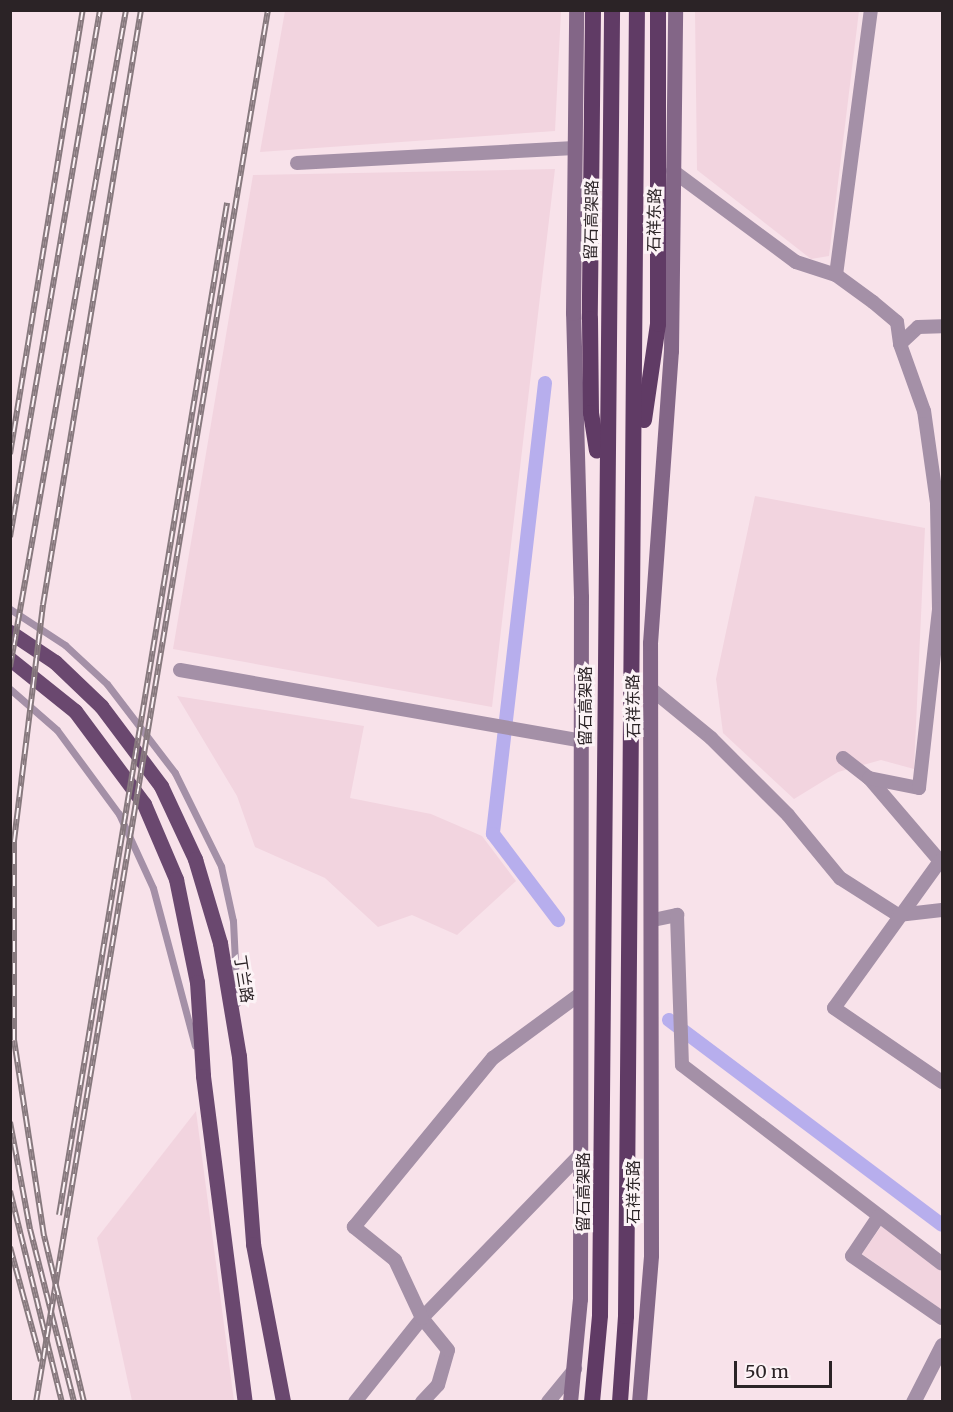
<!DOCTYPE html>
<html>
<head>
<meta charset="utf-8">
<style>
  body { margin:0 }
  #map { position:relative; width:953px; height:1412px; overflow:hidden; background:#f8e2ea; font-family:Merriweather,"Noto Sans SC",serif }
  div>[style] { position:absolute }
  .built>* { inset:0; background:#f2d4df }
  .canal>* { height:14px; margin:-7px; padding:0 7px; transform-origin:7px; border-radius:7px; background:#b7aeed }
  .service>* { height:7px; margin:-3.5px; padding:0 3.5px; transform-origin:3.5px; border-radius:3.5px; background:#a490a7 }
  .minor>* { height:14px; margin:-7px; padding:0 7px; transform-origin:7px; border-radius:7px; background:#a490a7 }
  .tertiary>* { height:15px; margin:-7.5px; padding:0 7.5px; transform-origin:7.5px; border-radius:7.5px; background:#a490a7 }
  .secondary>* { height:15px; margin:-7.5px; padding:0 7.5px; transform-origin:7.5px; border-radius:7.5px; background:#836687 }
  .primary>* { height:15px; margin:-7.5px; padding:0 7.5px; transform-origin:7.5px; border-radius:7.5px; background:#6a486f }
  .trunk>* { height:16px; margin:-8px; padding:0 8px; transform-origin:8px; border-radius:8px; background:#603b65 }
  .rail>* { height:6px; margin-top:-3px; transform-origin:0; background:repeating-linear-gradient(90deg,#fcf3f6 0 11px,#87797e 0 22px); box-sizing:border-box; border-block:2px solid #87797e }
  span { translate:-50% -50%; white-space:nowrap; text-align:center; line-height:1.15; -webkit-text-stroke:6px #fcf3f6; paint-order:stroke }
  .street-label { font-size:16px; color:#2b2326 }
  .frame { position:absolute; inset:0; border:12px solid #2b2326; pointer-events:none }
  .scale { position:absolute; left:734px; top:1361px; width:98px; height:27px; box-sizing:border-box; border:3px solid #2b2326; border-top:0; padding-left:8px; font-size:18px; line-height:21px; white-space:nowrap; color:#2b2326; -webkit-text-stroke:4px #fcf3f6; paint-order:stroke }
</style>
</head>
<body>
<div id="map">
  <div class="built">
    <div style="clip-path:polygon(285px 11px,561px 11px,555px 131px,260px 152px)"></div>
    <div style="clip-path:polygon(695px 11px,859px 11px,829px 256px,811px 259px,697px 170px)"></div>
    <div style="clip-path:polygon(555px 169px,492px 707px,173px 649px,253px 175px)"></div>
    <div style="clip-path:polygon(755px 496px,925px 528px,914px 769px,881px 760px,838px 772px,794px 799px,723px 733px,716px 679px)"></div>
    <div style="clip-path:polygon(177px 696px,364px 726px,350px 798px,431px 814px,482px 836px,516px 881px,457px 935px,412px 915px,378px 927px,325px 878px,255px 847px,237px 796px)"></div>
    <div style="clip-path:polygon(196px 1111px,234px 1401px,132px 1401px,97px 1238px)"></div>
    <div style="clip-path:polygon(882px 1225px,942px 1272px,942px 1310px,862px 1254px)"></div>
  </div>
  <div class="canal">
    <div style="left:545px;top:383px;width:454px;rotate:96.6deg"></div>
    <div style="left:493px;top:834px;width:108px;rotate:52.9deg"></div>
    <div style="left:669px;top:1020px;width:341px;rotate:36.9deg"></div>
  </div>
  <div class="service">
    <div style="left:10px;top:609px;width:66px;rotate:33.2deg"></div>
    <div style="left:65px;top:645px;width:57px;rotate:42.9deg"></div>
    <div style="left:107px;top:684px;width:112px;rotate:52.6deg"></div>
    <div style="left:175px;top:773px;width:104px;rotate:63.7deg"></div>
    <div style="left:221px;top:866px;width:56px;rotate:77.7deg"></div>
    <div style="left:233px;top:921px;width:82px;rotate:87.2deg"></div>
    <div style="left:10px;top:689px;width:62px;rotate:41.1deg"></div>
    <div style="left:57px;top:730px;width:104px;rotate:53.6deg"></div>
    <div style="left:119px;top:814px;width:81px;rotate:65.3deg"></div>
    <div style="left:153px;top:888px;width:163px;rotate:75.1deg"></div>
  </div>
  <div class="minor">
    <div style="left:297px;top:163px;width:278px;rotate:-3.1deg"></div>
    <div style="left:673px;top:171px;width:153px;rotate:36.5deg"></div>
    <div style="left:796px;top:262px;width:42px;rotate:18deg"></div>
    <div style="left:836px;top:275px;width:46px;rotate:36.1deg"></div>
    <div style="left:873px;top:302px;width:31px;rotate:40deg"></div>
    <div style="left:897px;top:322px;width:22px;rotate:82deg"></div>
    <div style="left:836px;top:275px;width:267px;rotate:-82.5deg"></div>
    <div style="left:939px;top:609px;width:106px;rotate:-91.1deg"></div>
    <div style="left:937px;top:503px;width:93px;rotate:-98deg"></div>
    <div style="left:924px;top:411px;width:71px;rotate:-109.7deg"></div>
    <div style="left:900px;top:344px;width:25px;rotate:-43deg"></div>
    <div style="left:918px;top:327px;width:24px;rotate:-2deg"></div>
    <div style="left:180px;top:670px;width:407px;rotate:10deg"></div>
    <div style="left:650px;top:688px;width:79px;rotate:39.3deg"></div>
    <div style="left:711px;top:738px;width:109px;rotate:45deg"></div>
    <div style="left:788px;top:815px;width:82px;rotate:50.5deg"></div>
    <div style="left:840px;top:878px;width:69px;rotate:32.5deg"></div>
    <div style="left:898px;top:915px;width:44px;rotate:-6.5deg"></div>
    <div style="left:843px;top:758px;width:33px;rotate:38deg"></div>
    <div style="left:869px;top:778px;width:109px;rotate:49.5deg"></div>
    <div style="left:940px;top:861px;width:181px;rotate:125.8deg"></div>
    <div style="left:834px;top:1008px;width:131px;rotate:34.4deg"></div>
    <div style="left:869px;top:778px;width:51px;rotate:11.3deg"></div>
    <div style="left:919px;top:788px;width:180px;rotate:-83.6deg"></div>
    <div style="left:939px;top:609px;width:3px"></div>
    <div style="left:653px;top:920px;width:25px;rotate:-12deg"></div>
    <div style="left:677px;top:915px;width:150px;rotate:88.1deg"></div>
    <div style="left:682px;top:1065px;width:327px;rotate:37.4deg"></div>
    <div style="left:879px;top:1216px;width:48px;rotate:124deg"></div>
    <div style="left:852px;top:1256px;width:109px;rotate:34.6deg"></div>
    <div style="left:355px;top:1402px;width:107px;rotate:-51.4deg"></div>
    <div style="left:422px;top:1318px;width:227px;rotate:-45.9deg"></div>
    <div style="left:422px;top:1402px;width:23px;rotate:-47deg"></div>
    <div style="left:438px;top:1385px;width:36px;rotate:-74deg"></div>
    <div style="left:448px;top:1350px;width:41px;rotate:-129.1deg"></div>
    <div style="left:422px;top:1318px;width:64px;rotate:-115deg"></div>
    <div style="left:395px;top:1260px;width:53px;rotate:-141.2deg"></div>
    <div style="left:354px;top:1227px;width:219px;rotate:-50.6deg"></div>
    <div style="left:493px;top:1058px;width:108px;rotate:-36.3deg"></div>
    <div style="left:548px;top:1402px;width:43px;rotate:-50.7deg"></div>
  </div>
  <div class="tertiary">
    <div style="left:913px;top:1402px;width:64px;rotate:-63deg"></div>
  </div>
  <div class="secondary">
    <div style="left:570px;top:1402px;width:103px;rotate:-84.5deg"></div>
    <div style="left:580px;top:1299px;width:702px;rotate:-89.92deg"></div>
    <div style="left:581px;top:597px;width:284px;rotate:-91.6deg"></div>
    <div style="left:573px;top:313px;width:303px;rotate:-89.4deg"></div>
    <div style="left:639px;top:1402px;width:147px;rotate:-85.3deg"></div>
    <div style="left:651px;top:1255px;width:612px;rotate:-90.09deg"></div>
    <div style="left:650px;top:643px;width:293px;rotate:-85.9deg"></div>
    <div style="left:671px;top:351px;width:341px;rotate:-89.3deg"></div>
  </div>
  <div class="primary">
    <div style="left:10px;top:632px;width:54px;rotate:33.7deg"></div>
    <div style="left:55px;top:662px;width:64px;rotate:43.7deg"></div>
    <div style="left:101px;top:706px;width:100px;rotate:53.1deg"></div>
    <div style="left:161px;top:786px;width:81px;rotate:65deg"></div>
    <div style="left:195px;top:859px;width:88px;rotate:73.4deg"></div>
    <div style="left:220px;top:943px;width:115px;rotate:80.5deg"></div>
    <div style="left:239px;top:1056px;width:189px;rotate:85.7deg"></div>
    <div style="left:253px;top:1244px;width:161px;rotate:79.2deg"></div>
    <div style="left:10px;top:659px;width:83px;rotate:38.7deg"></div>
    <div style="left:75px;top:711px;width:116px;rotate:53.4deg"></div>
    <div style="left:144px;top:804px;width:82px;rotate:66.9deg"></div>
    <div style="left:176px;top:879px;width:105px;rotate:78.5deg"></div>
    <div style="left:197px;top:982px;width:94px;rotate:86.3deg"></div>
    <div style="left:203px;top:1076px;width:329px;rotate:82.7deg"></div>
  </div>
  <div class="trunk">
    <div style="left:593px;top:10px;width:309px;rotate:90.6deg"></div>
    <div style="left:590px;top:319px;width:94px;rotate:89.4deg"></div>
    <div style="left:591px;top:413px;width:38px;rotate:81deg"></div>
    <div style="left:644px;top:420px;width:97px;rotate:-81.7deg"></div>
    <div style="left:658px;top:324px;width:314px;rotate:-90deg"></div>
    <div style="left:592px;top:1402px;width:87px;rotate:-84.7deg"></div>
    <div style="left:600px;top:1315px;width:1305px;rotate:-89.47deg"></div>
    <div style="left:620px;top:1402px;width:86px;rotate:-86deg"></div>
    <div style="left:626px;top:1316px;width:1306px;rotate:-89.52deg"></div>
  </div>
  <div class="rail">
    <div style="left:10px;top:454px;width:450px;rotate:-80.7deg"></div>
    <div style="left:10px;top:537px;width:535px;rotate:-80.31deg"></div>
    <div style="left:10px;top:667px;width:667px;rotate:-79.99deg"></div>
    <div style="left:10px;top:1122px;width:109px;rotate:79.4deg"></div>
    <div style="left:30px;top:1229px;width:179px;rotate:75.7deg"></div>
    <div style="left:10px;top:1191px;width:217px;rotate:76.2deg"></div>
    <div style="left:59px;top:1215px;width:1026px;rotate:-80.57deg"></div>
    <div style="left:10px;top:1247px;width:118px;rotate:74.8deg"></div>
    <div style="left:36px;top:1402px;width:1411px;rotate:-80.54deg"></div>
    <div style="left:84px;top:1402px;width:171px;rotate:-103.5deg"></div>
    <div style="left:44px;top:1236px;width:198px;rotate:-98.7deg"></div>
    <div style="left:14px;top:1040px;width:199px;rotate:-90deg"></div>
    <div style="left:14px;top:841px;width:238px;rotate:-83deg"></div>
    <div style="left:43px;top:605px;width:603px;rotate:-80.65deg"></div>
  </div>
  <div class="street-label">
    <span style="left:591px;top:220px;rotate:-89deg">留石高架路</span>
    <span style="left:654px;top:220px;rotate:-89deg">石祥东路</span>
    <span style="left:585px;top:706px;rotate:-90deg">留石高架路</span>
    <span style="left:633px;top:706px;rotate:-91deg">石祥东路</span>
    <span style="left:244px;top:979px;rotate:81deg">丁兰路</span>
    <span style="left:583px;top:1192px;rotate:-90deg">留石高架路</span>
    <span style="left:633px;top:1192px;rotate:-90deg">石祥东路</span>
  </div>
  <div class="frame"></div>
  <div class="scale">50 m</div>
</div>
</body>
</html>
